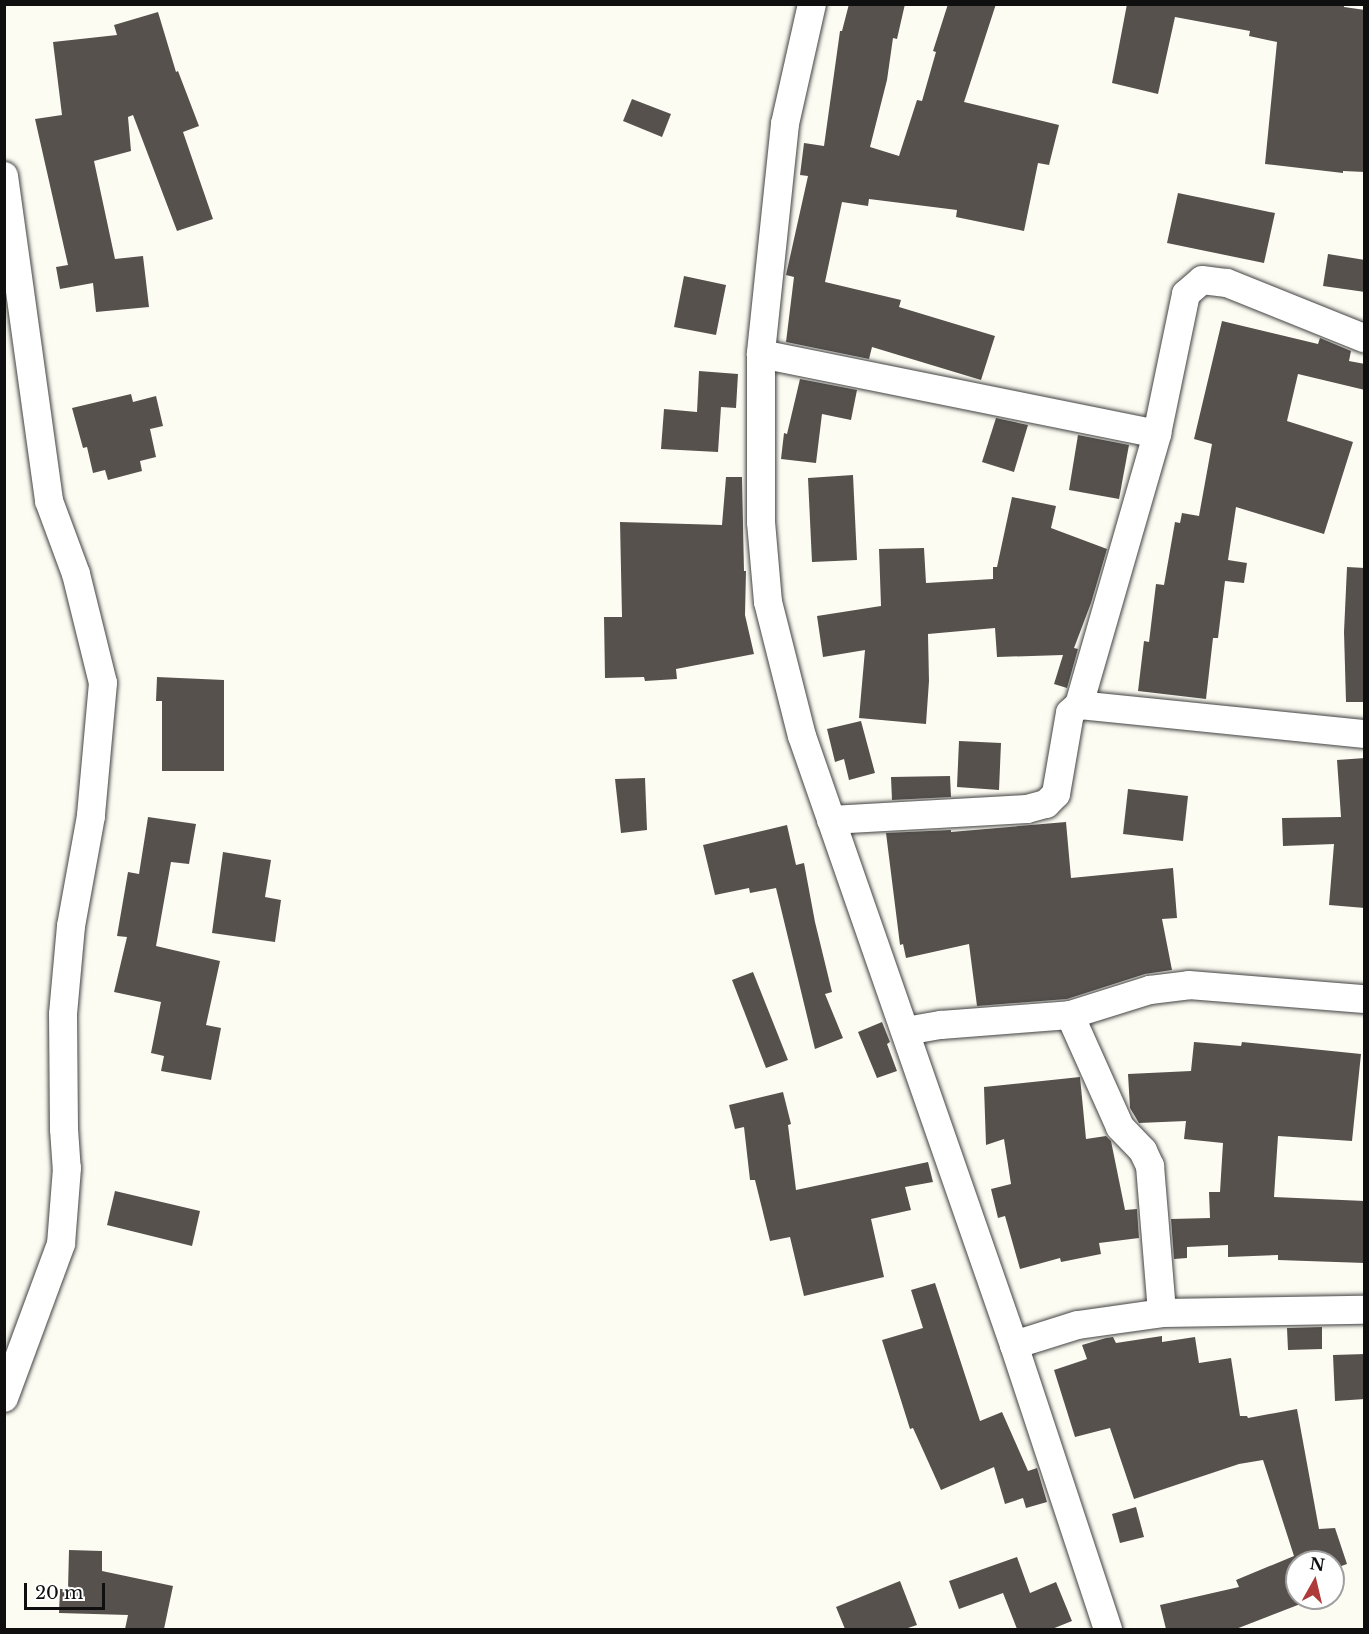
<!DOCTYPE html>
<html>
<head>
<meta charset="utf-8">
<style>
  body { margin:0 }
  #map { position:relative; width:1369px; height:1634px; overflow:hidden; background:#fdfcf3; font-family:"Libre Baskerville",serif }
  div>[style] { position:absolute }
  .building>* { inset:0; background:#56514d }
  .roads { filter:drop-shadow(0 0 2px #424242) drop-shadow(0 0 2px #424242) }
  .street>* { height:28px; margin:-14px; padding:0 14px; transform-origin:14px; border-radius:14px; background:#fff }
  span { translate:-50% -50%; white-space:nowrap; text-align:center; line-height:1.15; -webkit-text-stroke:6px #fff; paint-order:stroke }
  .frame { position:absolute; inset:0; border:6px solid #0f0f0f; pointer-events:none }
  .north { position:absolute; left:1285px; top:1550px; width:60px; height:60px; box-sizing:border-box; background:#fff; border:2px solid #9f9f9f; border-radius:50%; rotate:8deg; font-size:16px; font-weight:700; line-height:24px; text-align:center; color:#0f0f0f }
  .north::after { content:''; display:block; margin:auto; width:21px; height:27px; background:#ae3a39; clip-path:polygon(50% 0,100% 100%,50% 72%,0 100%) }
  .scale { position:absolute; left:24px; top:1583px; width:81px; height:27px; box-sizing:border-box; border:3px solid #0f0f0f; border-top:0; padding-left:8px; font-size:18px; line-height:21px; white-space:nowrap; color:#0f0f0f; -webkit-text-stroke:4px #fff; paint-order:stroke }
</style>
</head>
<body>
<div id="map">
  <div class="building">
    <div style="clip-path:polygon(849px 4px,905px 4px,897px 39px,893px 38px,887px 80px,870px 147px,899px 156px,917px 100px,922px 101px,936px 52px,933px 51px,948px 4px,996px 4px,964px 102px,1059px 125px,1049px 165px,1038px 163px,1024px 231px,956px 217px,957px 210px,869px 199px,868px 206px,842px 202px,825px 282px,901px 300px,899px 307px,995px 336px,981px 380px,872px 347px,869px 359px,786px 342px,794px 277px,786px 275px,808px 176px,800px 175px,804px 143px,824px 146px,840px 31px,842px 31px)"></div>
    <div style="clip-path:polygon(1127px 4px,1344px 4px,1344px 7px,1365px 10px,1365px 172px,1343px 171px,1343px 173px,1265px 164px,1277px 42px,1249px 36px,1250px 31px,1175px 17px,1158px 94px,1112px 83px)"></div>
    <div style="clip-path:polygon(158px 12px,176px 72px,178px 71px,199px 126px,183px 132px,213px 219px,177px 231px,133px 115px,128px 117px,131px 151px,94px 161px,115px 259px,143px 256px,149px 307px,96px 312px,93px 283px,60px 289px,56px 267px,68px 265px,35px 119px,62px 115px,53px 42px,117px 35px,114px 25px)"></div>
    <div style="clip-path:polygon(632px 99px,671px 114px,662px 137px,623px 121px)"></div>
    <div style="clip-path:polygon(1178px 193px,1275px 213px,1264px 263px,1167px 243px)"></div>
    <div style="clip-path:polygon(1328px 254px,1365px 260px,1365px 292px,1323px 286px)"></div>
    <div style="clip-path:polygon(684px 276px,726px 285px,716px 335px,674px 327px)"></div>
    <div style="clip-path:polygon(1222px 321px,1318px 344px,1320px 338px,1351px 351px,1349px 361px,1365px 364px,1365px 390px,1298px 374px,1287px 421px,1353px 442px,1324px 534px,1236px 507px,1228px 560px,1247px 563px,1244px 583px,1225px 581px,1218px 638px,1213px 638px,1206px 699px,1138px 691px,1144px 641px,1149px 642px,1156px 584px,1164px 585px,1175px 522px,1180px 523px,1182px 513px,1199px 516px,1212px 444px,1194px 439px)"></div>
    <div style="clip-path:polygon(699px 371px,738px 374px,736px 408px,721px 407px,718px 452px,661px 449px,664px 409px,697px 412px)"></div>
    <div style="clip-path:polygon(800px 379px,857px 390px,851px 420px,822px 414px,816px 463px,781px 459px,784px 433px,787px 434px)"></div>
    <div style="clip-path:polygon(131px 394px,133px 402px,156px 396px,163px 426px,150px 429px,156px 457px,140px 461px,142px 471px,108px 480px,105px 470px,93px 473px,87px 447px,83px 448px,72px 408px)"></div>
    <div style="clip-path:polygon(996px 418px,1028px 425px,1014px 472px,982px 462px)"></div>
    <div style="clip-path:polygon(1078px 435px,1129px 445px,1119px 499px,1069px 490px)"></div>
    <div style="clip-path:polygon(853px 475px,857px 560px,812px 562px,808px 478px)"></div>
    <div style="clip-path:polygon(726px 477px,742px 477px,744px 571px,746px 571px,745px 615px,754px 654px,676px 669px,677px 679px,645px 681px,644px 677px,605px 678px,604px 617px,622px 617px,620px 522px,722px 525px)"></div>
    <div style="clip-path:polygon(1012px 497px,1056px 506px,1051px 528px,1107px 549px,1091px 603px,1074px 648px,1078px 649px,1067px 688px,1054px 684px,1063px 655px,997px 657px,995px 628px,928px 634px,929px 681px,926px 724px,859px 718px,865px 650px,823px 657px,817px 616px,881px 606px,879px 549px,924px 548px,926px 583px,993px 579px,993px 567px,997px 567px)"></div>
    <div style="clip-path:polygon(1347px 567px,1365px 568px,1365px 702px,1346px 702px,1344px 632px)"></div>
    <div style="clip-path:polygon(157px 677px,224px 680px,224px 771px,162px 771px,162px 701px,156px 701px)"></div>
    <div style="clip-path:polygon(861px 721px,875px 773px,849px 780px,844px 759px,835px 762px,827px 729px)"></div>
    <div style="clip-path:polygon(959px 741px,1001px 743px,999px 790px,957px 787px)"></div>
    <div style="clip-path:polygon(1365px 758px,1365px 908px,1329px 905px,1334px 844px,1283px 846px,1282px 818px,1341px 817px,1337px 760px)"></div>
    <div style="clip-path:polygon(950px 776px,951px 797px,892px 800px,891px 777px)"></div>
    <div style="clip-path:polygon(645px 778px,647px 830px,621px 833px,615px 779px)"></div>
    <div style="clip-path:polygon(1128px 789px,1188px 796px,1183px 841px,1123px 834px)"></div>
    <div style="clip-path:polygon(148px 817px,196px 824px,189px 864px,171px 862px,156px 946px,220px 961px,206px 1025px,221px 1028px,211px 1080px,161px 1071px,164px 1056px,151px 1053px,161px 1002px,114px 992px,127px 937px,117px 936px,128px 872px,139px 874px)"></div>
    <div style="clip-path:polygon(1066px 822px,1071px 878px,1173px 868px,1177px 918px,1162px 919px,1172px 970px,1145px 974px,1067px 999px,977px 1006px,969px 944px,906px 958px,903px 944px,900px 945px,886px 833px,951px 830px,951px 832px)"></div>
    <div style="clip-path:polygon(787px 825px,796px 865px,804px 863px,815px 922px,832px 992px,825px 994px,843px 1038px,815px 1049px,776px 888px,750px 893px,749px 888px,715px 895px,703px 845px)"></div>
    <div style="clip-path:polygon(223px 852px,271px 860px,265px 897px,281px 900px,275px 942px,212px 933px)"></div>
    <div style="clip-path:polygon(753px 972px,788px 1060px,766px 1068px,732px 980px)"></div>
    <div style="clip-path:polygon(882px 1022px,890px 1042px,887px 1044px,897px 1071px,877px 1078px,858px 1032px)"></div>
    <div style="clip-path:polygon(1194px 1042px,1241px 1046px,1242px 1042px,1361px 1054px,1352px 1141px,1278px 1136px,1274px 1197px,1365px 1201px,1365px 1263px,1278px 1260px,1278px 1255px,1228px 1257px,1228px 1245px,1187px 1247px,1187px 1258px,1174px 1259px,1171px 1219px,1210px 1218px,1209px 1192px,1220px 1192px,1223px 1143px,1184px 1139px,1186px 1121px,1139px 1123px,1130px 1108px,1128px 1074px,1191px 1071px)"></div>
    <div style="clip-path:polygon(1080px 1077px,1086px 1139px,1106px 1136px,1111px 1141px,1125px 1210px,1137px 1209px,1139px 1238px,1099px 1243px,1101px 1254px,1061px 1262px,1060px 1258px,1020px 1269px,1005px 1216px,998px 1218px,991px 1189px,1011px 1184px,1004px 1139px,986px 1145px,984px 1087px)"></div>
    <div style="clip-path:polygon(783px 1092px,791px 1124px,788px 1125px,796px 1190px,928px 1162px,933px 1182px,905px 1187px,911px 1210px,871px 1219px,884px 1277px,804px 1296px,790px 1237px,770px 1241px,755px 1180px,750px 1180px,744px 1127px,735px 1129px,729px 1105px)"></div>
    <div style="clip-path:polygon(115px 1191px,200px 1211px,192px 1246px,107px 1225px)"></div>
    <div style="clip-path:polygon(935px 1283px,980px 1421px,1002px 1412px,1028px 1471px,1037px 1468px,1047px 1502px,1026px 1508px,1023px 1498px,1005px 1504px,994px 1467px,941px 1490px,913px 1428px,910px 1429px,882px 1340px,923px 1328px,911px 1290px)"></div>
    <div style="clip-path:polygon(1322px 1327px,1322px 1349px,1288px 1350px,1287px 1328px)"></div>
    <div style="clip-path:polygon(1162px 1336px,1162px 1342px,1195px 1337px,1199px 1363px,1231px 1358px,1240px 1416px,1247px 1416px,1248px 1418px,1297px 1409px,1319px 1529px,1335px 1528px,1347px 1564px,1333px 1569px,1333px 1562px,1297px 1562px,1297px 1598px,1302px 1598px,1303px 1603px,1236px 1629px,1166px 1629px,1160px 1605px,1239px 1587px,1236px 1580px,1294px 1556px,1263px 1460px,1239px 1464px,1134px 1499px,1110px 1428px,1075px 1437px,1054px 1370px,1087px 1359px,1082px 1345px,1106px 1338px,1113px 1337px,1116px 1343px)"></div>
    <div style="clip-path:polygon(1365px 1354px,1365px 1399px,1335px 1401px,1333px 1355px)"></div>
    <div style="clip-path:polygon(1136px 1507px,1144px 1537px,1120px 1543px,1112px 1514px)"></div>
    <div style="clip-path:polygon(69px 1550px,102px 1551px,102px 1571px,173px 1586px,164px 1629px,125px 1629px,128px 1615px,59px 1613px,60px 1589px,68px 1589px)"></div>
    <div style="clip-path:polygon(1017px 1557px,1030px 1593px,1056px 1582px,1072px 1621px,1052px 1629px,1017px 1629px,1003px 1593px,959px 1609px,949px 1581px)"></div>
    <div style="clip-path:polygon(900px 1581px,917px 1625px,905px 1629px,845px 1629px,836px 1607px)"></div>
  </div>
  <div class="roads">
    <div class="street">
      <div style="left:812px;top:4px;width:123px;rotate:102.7deg"></div>
      <div style="left:785px;top:124px;width:231px;rotate:96deg"></div>
      <div style="left:761px;top:354px;width:168px;rotate:90deg"></div>
      <div style="left:761px;top:522px;width:80px;rotate:85deg"></div>
      <div style="left:768px;top:602px;width:138px;rotate:75.8deg"></div>
      <div style="left:802px;top:736px;width:645px;rotate:70.81deg"></div>
      <div style="left:1014px;top:1345px;width:300px;rotate:71.7deg"></div>
      <div style="left:4px;top:176px;width:328px;rotate:82.1deg"></div>
      <div style="left:49px;top:501px;width:78px;rotate:69.7deg"></div>
      <div style="left:76px;top:574px;width:112px;rotate:76.1deg"></div>
      <div style="left:103px;top:683px;width:134px;rotate:95.2deg"></div>
      <div style="left:91px;top:816px;width:112px;rotate:100.3deg"></div>
      <div style="left:71px;top:926px;width:88px;rotate:95.2deg"></div>
      <div style="left:63px;top:1014px;width:115px;rotate:89.5deg"></div>
      <div style="left:64px;top:1129px;width:39px;rotate:86deg"></div>
      <div style="left:67px;top:1168px;width:76px;rotate:94.5deg"></div>
      <div style="left:61px;top:1244px;width:164px;rotate:110.3deg"></div>
      <div style="left:761px;top:354px;width:404px;rotate:11.4deg"></div>
      <div style="left:1079px;top:705px;width:286px;rotate:5.8deg"></div>
      <div style="left:831px;top:820px;width:196px;rotate:-3.2deg"></div>
      <div style="left:1027px;top:809px;width:20px;rotate:-15deg"></div>
      <div style="left:1046px;top:804px;width:14px;rotate:-45deg"></div>
      <div style="left:1056px;top:794px;width:82px;rotate:-80.2deg"></div>
      <div style="left:1070px;top:713px;width:12px;rotate:-42deg"></div>
      <div style="left:1079px;top:705px;width:282px;rotate:-73.9deg"></div>
      <div style="left:1157px;top:434px;width:143px;rotate:-78.3deg"></div>
      <div style="left:1186px;top:294px;width:21px;rotate:-41deg"></div>
      <div style="left:1202px;top:280px;width:25px;rotate:7deg"></div>
      <div style="left:1227px;top:283px;width:148px;rotate:21.9deg"></div>
      <div style="left:1070px;top:1015px;width:123px;rotate:65.9deg"></div>
      <div style="left:1120px;top:1127px;width:33px;rotate:46deg"></div>
      <div style="left:1143px;top:1151px;width:17px;rotate:65deg"></div>
      <div style="left:1150px;top:1166px;width:147px;rotate:85.3deg"></div>
      <div style="left:906px;top:1031px;width:36px;rotate:-10deg"></div>
      <div style="left:941px;top:1025px;width:129px;rotate:-4.4deg"></div>
      <div style="left:1070px;top:1015px;width:84px;rotate:-17.4deg"></div>
      <div style="left:1150px;top:990px;width:39px;rotate:-7deg"></div>
      <div style="left:1189px;top:985px;width:176px;rotate:4.6deg"></div>
      <div style="left:1014px;top:1345px;width:67px;rotate:-17.4deg"></div>
      <div style="left:1078px;top:1325px;width:85px;rotate:-8.1deg"></div>
      <div style="left:1162px;top:1313px;width:202px;rotate:-0.9deg"></div>
    </div>
  </div>
  <div class="frame"></div>
  <div class="north">N</div>
  <div class="scale">20 m</div>
</div>
</body>
</html>
